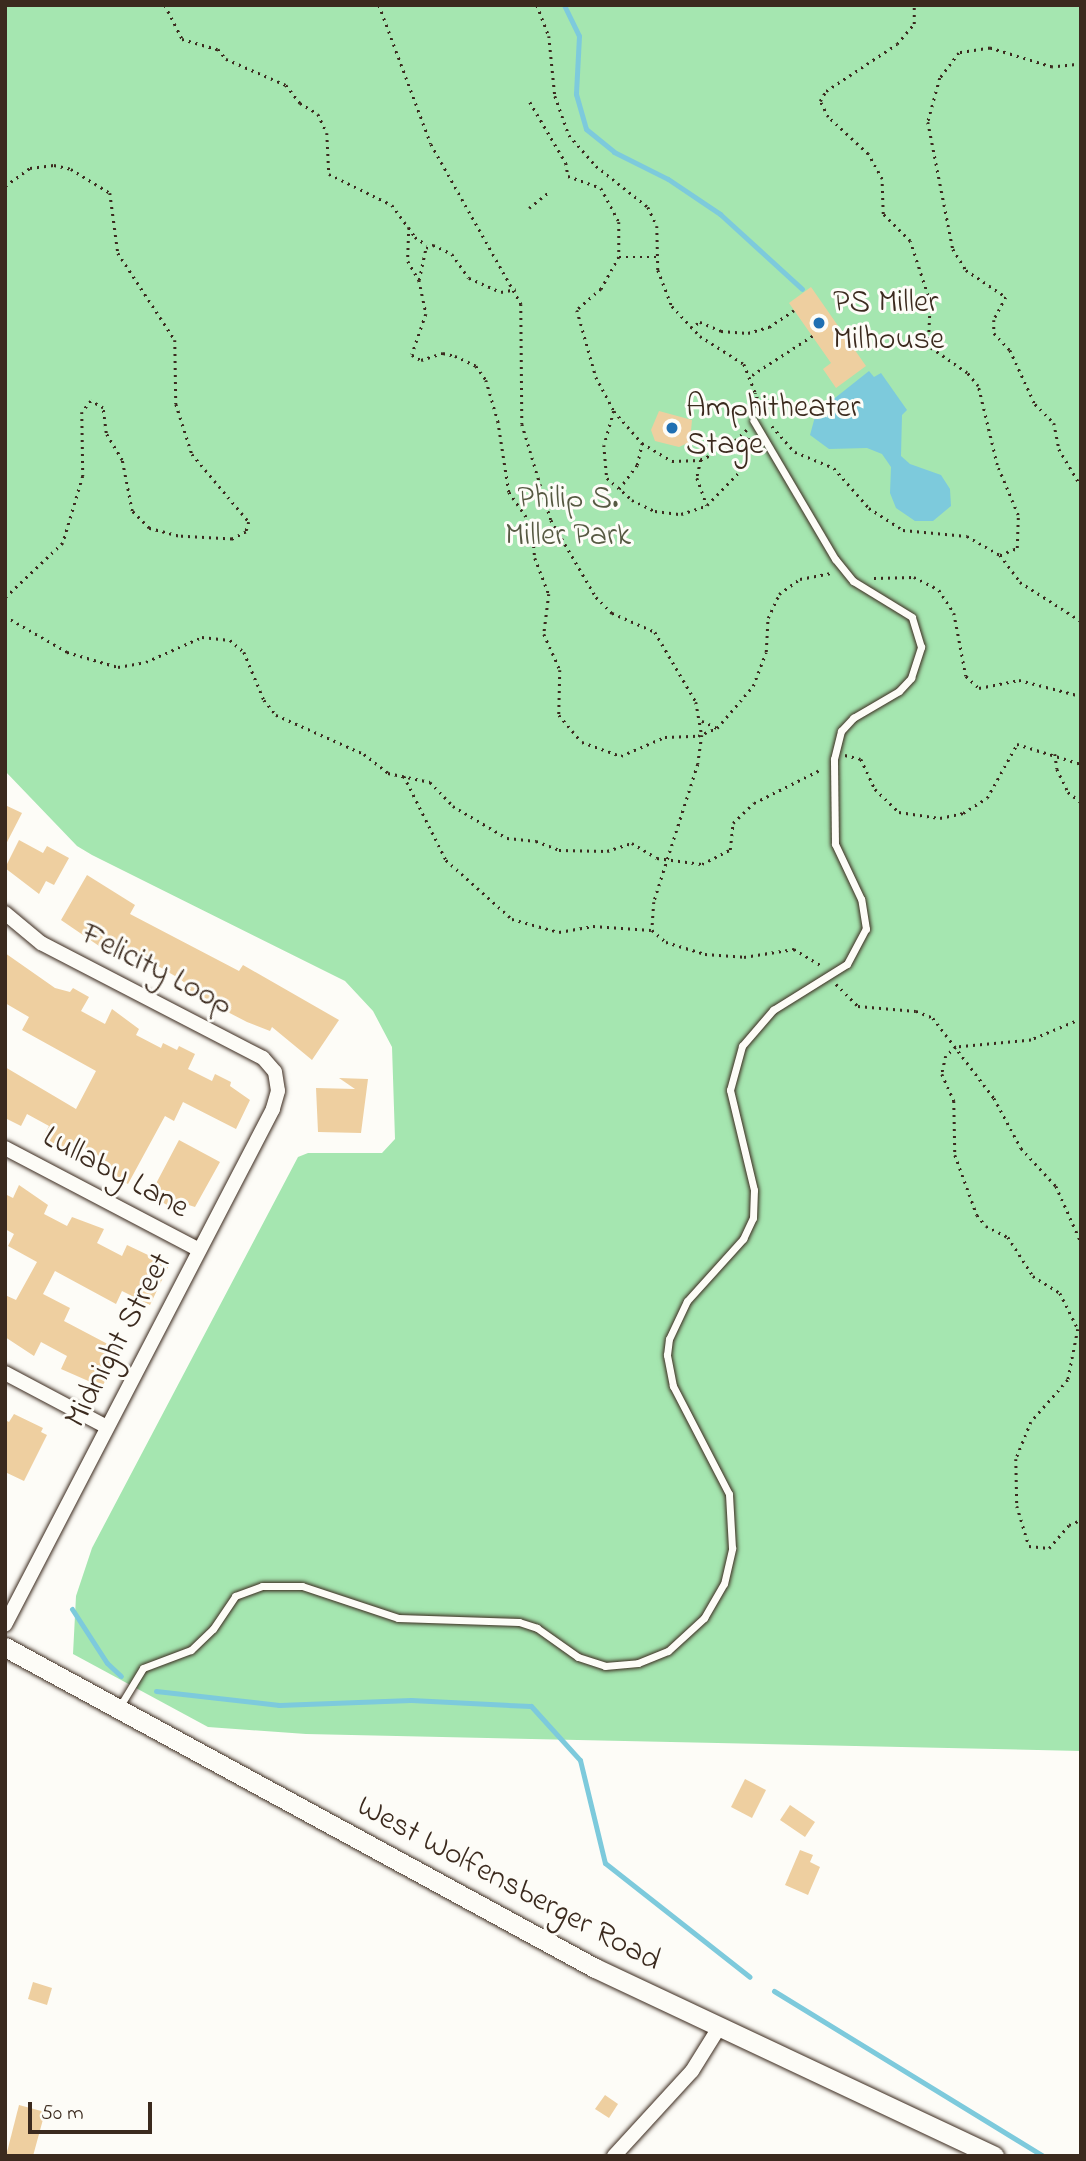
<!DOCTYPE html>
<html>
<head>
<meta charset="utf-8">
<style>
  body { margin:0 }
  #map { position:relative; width:1086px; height:2161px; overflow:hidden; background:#fdfcf7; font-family:"Indie Flower",sans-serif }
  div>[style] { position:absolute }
  .green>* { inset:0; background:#a5e6b0 }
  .water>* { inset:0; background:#7dcadc }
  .stream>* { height:5px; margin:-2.5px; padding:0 2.5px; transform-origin:2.5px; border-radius:2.5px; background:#7dcadc }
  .building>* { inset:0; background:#eecfa0 }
  .path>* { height:2.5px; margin-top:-1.25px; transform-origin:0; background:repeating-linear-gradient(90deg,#3b2a1e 0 2px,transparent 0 7px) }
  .roads { filter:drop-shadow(0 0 2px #3b2a1e) drop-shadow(0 0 2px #3b2a1e) }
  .lane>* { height:7px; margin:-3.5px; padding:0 3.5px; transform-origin:3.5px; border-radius:3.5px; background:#fdfcf7 }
  .street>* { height:14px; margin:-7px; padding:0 7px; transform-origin:7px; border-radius:7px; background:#fdfcf7 }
  .secondary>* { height:19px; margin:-9.5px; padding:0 9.5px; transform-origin:9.5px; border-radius:9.5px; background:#fdfcf7 }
  .dots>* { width:19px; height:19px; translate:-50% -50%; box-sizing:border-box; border:4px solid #fdfcf7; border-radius:50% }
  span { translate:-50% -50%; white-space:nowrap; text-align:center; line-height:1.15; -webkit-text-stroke:6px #fdfcf7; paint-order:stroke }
  .poi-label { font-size:32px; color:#3b2a1e }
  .left { translate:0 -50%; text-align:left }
  .park-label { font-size:32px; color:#565942 }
  .street-label { font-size:32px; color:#3b2a1e }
  .frame { position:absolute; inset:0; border:7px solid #3b2a1e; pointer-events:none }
  .scale { position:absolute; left:28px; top:2102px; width:124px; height:32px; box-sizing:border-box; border:4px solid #3b2a1e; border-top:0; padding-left:9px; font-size:21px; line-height:24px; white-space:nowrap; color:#3b2a1e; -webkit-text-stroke:5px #fdfcf7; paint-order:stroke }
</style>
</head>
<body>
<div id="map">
  <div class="green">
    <div style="clip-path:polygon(5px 5px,1081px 5px,1081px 1751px,306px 1734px,208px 1727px,73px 1654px,76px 1596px,92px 1548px,298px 1157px,308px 1153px,382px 1153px,395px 1139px,392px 1047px,373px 1011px,345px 981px,92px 855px,77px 846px,5px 771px)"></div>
  </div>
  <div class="water">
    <div style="clip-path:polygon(869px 371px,874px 377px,881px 373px,907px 410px,902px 415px,901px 456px,910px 464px,941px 475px,950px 489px,951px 506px,933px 521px,915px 521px,896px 508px,890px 493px,891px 467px,882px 454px,867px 448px,829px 449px,810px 435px,816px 413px)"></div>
  </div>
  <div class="stream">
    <div style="left:564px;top:5px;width:34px;rotate:64deg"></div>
    <div style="left:579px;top:36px;width:58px;rotate:93deg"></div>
    <div style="left:576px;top:94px;width:36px;rotate:74deg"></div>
    <div style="left:586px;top:129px;width:36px;rotate:39deg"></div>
    <div style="left:614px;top:152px;width:60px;rotate:26.6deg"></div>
    <div style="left:668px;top:179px;width:63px;rotate:33.9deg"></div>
    <div style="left:720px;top:214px;width:111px;rotate:42.4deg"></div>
    <div style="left:72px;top:1609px;width:64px;rotate:57.1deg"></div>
    <div style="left:107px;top:1663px;width:19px;rotate:43deg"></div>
    <div style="left:156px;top:1691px;width:124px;rotate:6.5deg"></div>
    <div style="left:279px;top:1705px;width:132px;rotate:-2.2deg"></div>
    <div style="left:411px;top:1700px;width:120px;rotate:2.9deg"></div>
    <div style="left:531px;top:1706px;width:73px;rotate:47.8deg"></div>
    <div style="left:580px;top:1760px;width:106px;rotate:76.4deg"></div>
    <div style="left:605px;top:1863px;width:184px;rotate:38.2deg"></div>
    <div style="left:774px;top:1991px;width:316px;rotate:31.5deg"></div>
  </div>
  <div class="building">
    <div style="clip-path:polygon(811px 287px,866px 366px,836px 388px,823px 369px,831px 363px,789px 303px)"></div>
    <div style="clip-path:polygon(659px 411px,692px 420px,690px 442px,679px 447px,655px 441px,651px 430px)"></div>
    <div style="clip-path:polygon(5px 805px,22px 813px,5px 846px)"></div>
    <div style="clip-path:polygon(19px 840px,43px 853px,47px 846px,69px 858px,54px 885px,46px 881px,39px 894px,5px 868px)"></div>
    <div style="clip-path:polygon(87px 875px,135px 905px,130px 914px,239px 971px,243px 965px,339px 1020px,312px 1060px,272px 1027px,270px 1031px,247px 1022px,189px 992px,191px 988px,180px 979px,158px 966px,104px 943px,102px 948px,61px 920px)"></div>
    <div style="clip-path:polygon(5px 953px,55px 988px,70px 992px,73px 988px,89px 997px,81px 1011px,105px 1024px,112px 1009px,139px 1029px,136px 1035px,161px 1048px,163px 1043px,177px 1050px,179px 1046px,195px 1054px,188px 1069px,212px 1081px,215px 1074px,231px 1082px,230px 1086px,250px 1100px,236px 1129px,183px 1102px,174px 1121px,165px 1116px,128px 1184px,111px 1175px,115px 1170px,99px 1162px,101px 1157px,79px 1146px,76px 1152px,42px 1139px,49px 1126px,27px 1114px,21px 1126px,5px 1118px,5px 1067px,76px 1109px,96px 1071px,22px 1030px,29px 1017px,5px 1003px)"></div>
    <div style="clip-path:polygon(339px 1078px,368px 1079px,361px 1133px,318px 1132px,316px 1088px,355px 1089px)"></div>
    <div style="clip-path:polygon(179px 1140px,220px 1162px,195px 1207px,170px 1199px,167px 1205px,150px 1195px)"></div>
    <div style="clip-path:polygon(19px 1185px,48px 1205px,44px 1214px,67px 1226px,72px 1217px,104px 1229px,97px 1243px,122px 1256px,127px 1245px,169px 1265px,150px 1305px,122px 1291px,116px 1304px,55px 1271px,43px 1294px,70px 1308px,64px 1321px,121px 1351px,102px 1387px,61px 1369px,67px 1356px,41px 1342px,34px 1356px,5px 1337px,5px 1295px,16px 1300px,37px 1262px,8px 1246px,14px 1234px,5px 1229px,5px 1194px,13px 1198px)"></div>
    <div style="clip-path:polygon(14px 1414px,43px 1428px,41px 1432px,47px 1435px,24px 1481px,5px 1472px,5px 1420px,9px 1422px)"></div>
    <div style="clip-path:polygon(745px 1779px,766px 1790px,752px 1818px,731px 1807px)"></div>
    <div style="clip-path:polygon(790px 1805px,815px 1822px,805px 1837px,780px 1820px)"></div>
    <div style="clip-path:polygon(800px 1850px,813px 1855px,810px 1862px,820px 1867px,808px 1895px,785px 1885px)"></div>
    <div style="clip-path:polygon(33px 1982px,52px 1988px,47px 2005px,28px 1999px)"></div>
    <div style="clip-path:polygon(605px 2095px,618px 2104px,609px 2118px,595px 2109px)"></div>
    <div style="clip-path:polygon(19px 2105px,45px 2112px,33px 2156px,6px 2156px)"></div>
  </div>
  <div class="path">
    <div style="left:165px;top:5px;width:38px;rotate:63deg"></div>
    <div style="left:182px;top:39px;width:37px;rotate:16deg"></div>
    <div style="left:218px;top:49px;width:13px;rotate:51deg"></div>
    <div style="left:226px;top:59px;width:65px;rotate:23.4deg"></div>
    <div style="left:286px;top:85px;width:23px;rotate:52deg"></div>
    <div style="left:300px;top:103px;width:21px;rotate:31deg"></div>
    <div style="left:318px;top:114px;width:21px;rotate:65deg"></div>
    <div style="left:327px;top:133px;width:41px;rotate:87.2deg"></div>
    <div style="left:329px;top:174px;width:70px;rotate:26.2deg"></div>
    <div style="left:392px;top:205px;width:39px;rotate:54deg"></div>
    <div style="left:415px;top:237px;width:14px;rotate:34deg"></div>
    <div style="left:379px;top:5px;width:148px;rotate:69.5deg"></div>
    <div style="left:431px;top:144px;width:184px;rotate:60.6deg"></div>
    <div style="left:521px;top:304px;width:120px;rotate:89.5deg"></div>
    <div style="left:522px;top:424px;width:100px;rotate:73.2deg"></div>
    <div style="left:551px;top:520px;width:89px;rotate:59.7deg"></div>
    <div style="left:596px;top:597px;width:23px;rotate:45deg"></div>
    <div style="left:612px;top:613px;width:47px;rotate:23.8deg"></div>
    <div style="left:655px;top:632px;width:81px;rotate:59.6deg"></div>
    <div style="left:696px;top:702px;width:34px;rotate:80deg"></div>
    <div style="left:702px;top:735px;width:29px;rotate:98deg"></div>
    <div style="left:698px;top:764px;width:145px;rotate:107.7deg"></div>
    <div style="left:654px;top:902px;width:28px;rotate:94deg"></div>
    <div style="left:652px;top:930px;width:18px;rotate:41deg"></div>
    <div style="left:666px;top:942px;width:41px;rotate:17.1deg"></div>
    <div style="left:705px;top:954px;width:39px;rotate:4deg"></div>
    <div style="left:744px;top:957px;width:51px;rotate:-9.1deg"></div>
    <div style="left:794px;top:949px;width:31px;rotate:31deg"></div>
    <div style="left:537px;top:5px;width:33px;rotate:69deg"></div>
    <div style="left:549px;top:36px;width:60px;rotate:84.3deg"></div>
    <div style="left:555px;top:96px;width:41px;rotate:70.3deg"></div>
    <div style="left:569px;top:135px;width:41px;rotate:48.9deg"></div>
    <div style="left:596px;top:166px;width:66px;rotate:38.3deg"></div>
    <div style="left:648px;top:207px;width:21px;rotate:65deg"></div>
    <div style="left:657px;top:226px;width:44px;rotate:88.7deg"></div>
    <div style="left:658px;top:270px;width:39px;rotate:69deg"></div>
    <div style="left:672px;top:306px;width:41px;rotate:47deg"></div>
    <div style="left:700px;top:336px;width:52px;rotate:32.5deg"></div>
    <div style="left:744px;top:364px;width:52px;rotate:68.4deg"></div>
    <div style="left:1081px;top:64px;width:29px;rotate:174deg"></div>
    <div style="left:1052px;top:67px;width:65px;rotate:-163deg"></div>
    <div style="left:990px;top:48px;width:31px;rotate:171deg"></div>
    <div style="left:959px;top:53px;width:31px;rotate:127deg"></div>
    <div style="left:940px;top:78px;width:46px;rotate:105.3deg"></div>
    <div style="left:928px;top:122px;width:129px;rotate:78.9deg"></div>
    <div style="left:953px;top:249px;width:25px;rotate:58deg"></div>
    <div style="left:966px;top:270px;width:48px;rotate:34deg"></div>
    <div style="left:1006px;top:297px;width:26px;rotate:118deg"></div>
    <div style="left:994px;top:320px;width:13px;rotate:90deg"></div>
    <div style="left:994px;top:333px;width:23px;rotate:47deg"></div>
    <div style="left:1010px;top:350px;width:60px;rotate:65.2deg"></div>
    <div style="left:1035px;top:404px;width:27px;rotate:45deg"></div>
    <div style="left:1054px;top:423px;width:26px;rotate:79deg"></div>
    <div style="left:1059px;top:449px;width:43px;rotate:59.3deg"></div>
    <div style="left:530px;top:102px;width:71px;rotate:59.5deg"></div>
    <div style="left:566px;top:163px;width:13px;rotate:81deg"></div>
    <div style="left:568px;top:176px;width:35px;rotate:20deg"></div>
    <div style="left:601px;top:188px;width:38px;rotate:62deg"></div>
    <div style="left:619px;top:222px;width:35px;rotate:90deg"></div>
    <div style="left:619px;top:257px;width:37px;rotate:119deg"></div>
    <div style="left:601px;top:289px;width:32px;rotate:139deg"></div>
    <div style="left:577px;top:310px;width:70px;rotate:74.2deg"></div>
    <div style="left:596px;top:377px;width:38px;rotate:62deg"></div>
    <div style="left:614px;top:411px;width:43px;rotate:48.8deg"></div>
    <div style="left:642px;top:443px;width:35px;rotate:31deg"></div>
    <div style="left:672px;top:461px;width:29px;rotate:-2deg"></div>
    <div style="left:5px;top:186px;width:31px;rotate:-36deg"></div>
    <div style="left:30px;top:168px;width:24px;rotate:-7deg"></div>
    <div style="left:54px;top:165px;width:17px;rotate:13deg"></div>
    <div style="left:71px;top:169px;width:46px;rotate:31.6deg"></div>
    <div style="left:110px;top:193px;width:61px;rotate:82.4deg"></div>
    <div style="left:118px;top:253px;width:104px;rotate:56.8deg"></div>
    <div style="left:175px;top:340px;width:64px;rotate:89.1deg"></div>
    <div style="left:176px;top:404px;width:52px;rotate:72.3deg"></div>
    <div style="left:192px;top:454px;width:89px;rotate:50deg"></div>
    <div style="left:249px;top:522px;width:10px;rotate:107deg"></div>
    <div style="left:246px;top:532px;width:16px;rotate:153deg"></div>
    <div style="left:232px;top:539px;width:54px;rotate:-176.8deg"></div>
    <div style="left:178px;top:536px;width:30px;rotate:-165deg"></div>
    <div style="left:149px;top:528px;width:24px;rotate:-135deg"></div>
    <div style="left:132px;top:511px;width:52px;rotate:-101.1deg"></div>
    <div style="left:122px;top:460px;width:31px;rotate:-121deg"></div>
    <div style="left:106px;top:433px;width:25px;rotate:-97deg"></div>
    <div style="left:103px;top:408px;width:14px;rotate:-150deg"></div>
    <div style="left:91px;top:401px;width:14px;rotate:129deg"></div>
    <div style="left:82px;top:412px;width:64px;rotate:89.1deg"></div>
    <div style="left:83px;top:476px;width:70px;rotate:106.6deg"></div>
    <div style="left:63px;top:543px;width:80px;rotate:136.5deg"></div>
    <div style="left:529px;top:208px;width:26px;rotate:-39deg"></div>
    <div style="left:409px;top:227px;width:34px;rotate:92deg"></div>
    <div style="left:408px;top:261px;width:22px;rotate:60deg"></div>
    <div style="left:419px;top:280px;width:35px;rotate:78deg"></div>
    <div style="left:426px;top:314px;width:43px;rotate:108.9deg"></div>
    <div style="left:412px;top:355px;width:10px;rotate:29deg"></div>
    <div style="left:421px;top:360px;width:23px;rotate:-18deg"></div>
    <div style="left:443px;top:353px;width:12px;rotate:14deg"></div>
    <div style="left:455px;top:356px;width:23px;rotate:25deg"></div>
    <div style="left:476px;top:366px;width:17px;rotate:54deg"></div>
    <div style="left:486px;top:380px;width:43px;rotate:73.7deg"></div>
    <div style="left:498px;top:421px;width:72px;rotate:81.2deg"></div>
    <div style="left:509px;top:492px;width:40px;rotate:55.1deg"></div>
    <div style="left:532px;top:525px;width:33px;rotate:85deg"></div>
    <div style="left:535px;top:558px;width:39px;rotate:69deg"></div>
    <div style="left:549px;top:594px;width:40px;rotate:97.1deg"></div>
    <div style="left:544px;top:634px;width:39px;rotate:66deg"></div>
    <div style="left:560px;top:670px;width:45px;rotate:91.3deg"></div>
    <div style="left:559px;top:715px;width:35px;rotate:50deg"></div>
    <div style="left:582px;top:742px;width:41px;rotate:19.7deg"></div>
    <div style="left:621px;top:756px;width:48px;rotate:-23.4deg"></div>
    <div style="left:665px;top:737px;width:33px;rotate:-2deg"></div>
    <div style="left:698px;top:736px;width:21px;rotate:-23deg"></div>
    <div style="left:717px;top:728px;width:55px;rotate:-49.4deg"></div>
    <div style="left:753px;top:686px;width:36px;rotate:-69deg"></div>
    <div style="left:766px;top:652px;width:34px;rotate:-87deg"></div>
    <div style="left:768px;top:618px;width:26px;rotate:-65deg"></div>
    <div style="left:779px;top:594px;width:26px;rotate:-36deg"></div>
    <div style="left:800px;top:579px;width:33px;rotate:-11deg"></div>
    <div style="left:619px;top:257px;width:37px"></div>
    <div style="left:419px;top:280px;width:33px;rotate:-78deg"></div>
    <div style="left:426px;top:248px;width:8px;rotate:-23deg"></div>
    <div style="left:433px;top:245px;width:21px;rotate:25deg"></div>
    <div style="left:452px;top:254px;width:29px;rotate:55deg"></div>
    <div style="left:469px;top:278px;width:35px;rotate:24deg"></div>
    <div style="left:501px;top:292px;width:15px;rotate:-11deg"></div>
    <div style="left:690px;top:328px;width:12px;rotate:-31deg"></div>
    <div style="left:700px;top:322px;width:23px;rotate:23deg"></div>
    <div style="left:721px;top:331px;width:27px;rotate:4deg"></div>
    <div style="left:748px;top:333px;width:22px;rotate:-16deg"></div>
    <div style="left:769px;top:327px;width:30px;rotate:-34deg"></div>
    <div style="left:752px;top:375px;width:72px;rotate:-33deg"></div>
    <div style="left:755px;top:408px;width:15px;rotate:-90deg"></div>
    <div style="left:614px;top:411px;width:35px;rotate:106deg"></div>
    <div style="left:604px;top:445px;width:33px;rotate:85deg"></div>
    <div style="left:607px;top:478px;width:33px;rotate:41deg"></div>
    <div style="left:632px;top:500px;width:25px;rotate:26deg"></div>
    <div style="left:655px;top:511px;width:26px;rotate:7deg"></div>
    <div style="left:681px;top:514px;width:26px;rotate:-18deg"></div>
    <div style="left:772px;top:426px;width:35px;rotate:49deg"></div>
    <div style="left:795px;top:452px;width:42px;rotate:22.3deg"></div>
    <div style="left:834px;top:468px;width:53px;rotate:48.8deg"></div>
    <div style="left:869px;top:508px;width:40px;rotate:32.9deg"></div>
    <div style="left:903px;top:530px;width:64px;rotate:5.4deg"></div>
    <div style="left:967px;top:536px;width:38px;rotate:30deg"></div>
    <div style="left:1000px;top:555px;width:18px;rotate:-22deg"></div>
    <div style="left:1017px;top:548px;width:33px;rotate:-88deg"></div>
    <div style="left:1018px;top:515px;width:54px;rotate:-112.8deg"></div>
    <div style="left:997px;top:465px;width:81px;rotate:-103.5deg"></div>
    <div style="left:978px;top:386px;width:17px;rotate:-130deg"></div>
    <div style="left:967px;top:373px;width:47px;rotate:-145.3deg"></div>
    <div style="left:928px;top:346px;width:44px;rotate:-87.4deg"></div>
    <div style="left:930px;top:302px;width:64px;rotate:-108.2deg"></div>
    <div style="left:910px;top:241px;width:38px;rotate:-135deg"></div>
    <div style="left:883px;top:214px;width:35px;rotate:-92deg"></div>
    <div style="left:882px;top:179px;width:29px;rotate:-119deg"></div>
    <div style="left:868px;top:154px;width:54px;rotate:-137.2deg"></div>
    <div style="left:828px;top:117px;width:18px;rotate:-117deg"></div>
    <div style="left:820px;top:101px;width:12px;rotate:-59deg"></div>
    <div style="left:826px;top:91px;width:85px;rotate:-33.5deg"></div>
    <div style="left:897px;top:44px;width:26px;rotate:-50deg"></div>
    <div style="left:914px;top:24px;width:19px;rotate:-90deg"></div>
    <div style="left:747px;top:430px;width:26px;rotate:137deg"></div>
    <div style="left:728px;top:448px;width:30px;rotate:156deg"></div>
    <div style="left:701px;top:460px;width:18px;rotate:103deg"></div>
    <div style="left:697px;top:478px;width:29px;rotate:70deg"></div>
    <div style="left:707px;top:505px;width:53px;rotate:-45.8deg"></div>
    <div style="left:744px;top:467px;width:31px;rotate:-81deg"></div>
    <div style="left:619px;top:489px;width:30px;rotate:-53deg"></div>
    <div style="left:637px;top:465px;width:22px;rotate:-77deg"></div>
    <div style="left:1000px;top:555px;width:34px;rotate:53deg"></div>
    <div style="left:1020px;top:582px;width:72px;rotate:32.6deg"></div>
    <div style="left:874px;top:578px;width:40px;rotate:-1.4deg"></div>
    <div style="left:914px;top:577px;width:28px;rotate:27deg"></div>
    <div style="left:939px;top:590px;width:27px;rotate:57deg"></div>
    <div style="left:954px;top:613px;width:64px;rotate:79.2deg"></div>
    <div style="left:966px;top:676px;width:18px;rotate:43deg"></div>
    <div style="left:979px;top:688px;width:41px;rotate:-11.3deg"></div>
    <div style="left:1019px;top:680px;width:64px;rotate:14.5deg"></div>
    <div style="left:5px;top:616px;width:72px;rotate:30.1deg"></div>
    <div style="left:67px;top:652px;width:53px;rotate:16.4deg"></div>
    <div style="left:118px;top:667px;width:28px;rotate:-10deg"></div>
    <div style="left:146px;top:662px;width:61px;rotate:-24.1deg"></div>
    <div style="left:202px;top:637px;width:28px;rotate:6deg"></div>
    <div style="left:230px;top:640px;width:18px;rotate:41deg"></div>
    <div style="left:244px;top:652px;width:52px;rotate:67.4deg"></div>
    <div style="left:264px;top:700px;width:19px;rotate:51deg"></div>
    <div style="left:276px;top:715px;width:96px;rotate:23.9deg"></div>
    <div style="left:364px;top:754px;width:31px;rotate:38deg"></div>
    <div style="left:388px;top:773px;width:43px;rotate:12.1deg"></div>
    <div style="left:430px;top:782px;width:33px;rotate:46deg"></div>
    <div style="left:453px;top:806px;width:63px;rotate:30.7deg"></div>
    <div style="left:507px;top:838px;width:29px;rotate:6deg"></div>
    <div style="left:536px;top:841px;width:25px;rotate:21deg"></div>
    <div style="left:559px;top:850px;width:48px;rotate:1.2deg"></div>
    <div style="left:607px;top:851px;width:26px;rotate:-18deg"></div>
    <div style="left:632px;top:843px;width:29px;rotate:31deg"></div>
    <div style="left:657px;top:858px;width:45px;rotate:7.6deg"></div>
    <div style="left:702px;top:864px;width:31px;rotate:-27deg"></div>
    <div style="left:730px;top:850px;width:27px;rotate:-84deg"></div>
    <div style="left:733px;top:823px;width:29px;rotate:-44deg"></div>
    <div style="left:754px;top:803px;width:76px;rotate:-26.6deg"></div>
    <div style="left:702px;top:721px;width:17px;rotate:25deg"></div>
    <div style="left:1055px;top:754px;width:15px;rotate:82deg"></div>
    <div style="left:1057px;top:769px;width:25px;rotate:64deg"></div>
    <div style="left:1068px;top:792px;width:16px;rotate:38deg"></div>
    <div style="left:845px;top:755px;width:16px;rotate:14deg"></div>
    <div style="left:861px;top:759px;width:33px;rotate:65deg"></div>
    <div style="left:875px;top:789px;width:33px;rotate:44deg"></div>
    <div style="left:899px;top:812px;width:41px;rotate:8.3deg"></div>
    <div style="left:940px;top:818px;width:24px;rotate:-12deg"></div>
    <div style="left:963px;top:813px;width:28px;rotate:-32deg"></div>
    <div style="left:987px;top:798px;width:62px;rotate:-60.9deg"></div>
    <div style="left:1017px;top:744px;width:67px;rotate:17.4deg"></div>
    <div style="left:404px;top:776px;width:94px;rotate:63.4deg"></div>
    <div style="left:446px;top:860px;width:89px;rotate:41.8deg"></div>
    <div style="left:512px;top:919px;width:49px;rotate:15.5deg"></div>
    <div style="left:559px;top:932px;width:35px;rotate:-10deg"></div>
    <div style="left:593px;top:926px;width:58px;rotate:3.9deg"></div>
    <div style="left:836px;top:984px;width:31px;rotate:45deg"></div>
    <div style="left:858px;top:1006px;width:58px;rotate:4.9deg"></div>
    <div style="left:916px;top:1011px;width:18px;rotate:22deg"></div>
    <div style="left:933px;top:1018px;width:101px;rotate:52.7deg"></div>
    <div style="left:994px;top:1098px;width:57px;rotate:61.6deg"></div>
    <div style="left:1021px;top:1148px;width:52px;rotate:47.4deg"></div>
    <div style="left:1056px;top:1186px;width:61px;rotate:65.9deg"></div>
    <div style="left:1081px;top:1019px;width:54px;rotate:157.2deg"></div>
    <div style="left:1031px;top:1040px;width:75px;rotate:174.7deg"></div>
    <div style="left:956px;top:1047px;width:13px;rotate:138deg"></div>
    <div style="left:946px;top:1056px;width:18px;rotate:103deg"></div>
    <div style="left:942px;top:1074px;width:30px;rotate:66deg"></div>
    <div style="left:954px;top:1101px;width:54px;rotate:88.9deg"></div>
    <div style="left:955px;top:1155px;width:64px;rotate:69.9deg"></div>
    <div style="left:977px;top:1215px;width:14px;rotate:51deg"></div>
    <div style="left:986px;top:1226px;width:25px;rotate:27deg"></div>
    <div style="left:1008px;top:1237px;width:46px;rotate:57.3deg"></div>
    <div style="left:1033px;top:1276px;width:32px;rotate:32deg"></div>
    <div style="left:1060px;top:1293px;width:40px;rotate:63.4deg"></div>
    <div style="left:1078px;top:1329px;width:52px;rotate:101.1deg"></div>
    <div style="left:1068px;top:1380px;width:56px;rotate:131.4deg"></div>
    <div style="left:1031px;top:1422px;width:40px;rotate:112deg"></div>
    <div style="left:1016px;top:1459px;width:47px;rotate:88.8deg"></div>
    <div style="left:1017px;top:1506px;width:42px;rotate:73.3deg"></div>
    <div style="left:1029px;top:1546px;width:20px;rotate:6deg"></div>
    <div style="left:1049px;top:1548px;width:30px;rotate:-49deg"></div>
    <div style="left:1069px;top:1525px;width:13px;rotate:-23deg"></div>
  </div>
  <div class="roads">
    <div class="lane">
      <div style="left:120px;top:1706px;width:44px;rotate:-58.8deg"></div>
      <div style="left:143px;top:1668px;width:51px;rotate:-20.6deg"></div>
      <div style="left:191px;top:1650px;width:30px;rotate:-44deg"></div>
      <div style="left:213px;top:1629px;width:40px;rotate:-56deg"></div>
      <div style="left:235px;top:1596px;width:29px;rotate:-20deg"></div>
      <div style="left:262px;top:1586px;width:40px"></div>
      <div style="left:302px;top:1586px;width:101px;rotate:18.4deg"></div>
      <div style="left:398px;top:1618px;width:121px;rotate:1.9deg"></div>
      <div style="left:519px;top:1622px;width:19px;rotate:18deg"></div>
      <div style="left:537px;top:1628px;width:50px;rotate:35.3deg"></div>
      <div style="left:578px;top:1657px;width:28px;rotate:18deg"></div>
      <div style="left:605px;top:1666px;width:33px;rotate:-5deg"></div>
      <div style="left:638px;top:1663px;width:32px;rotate:-22deg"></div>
      <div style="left:668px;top:1651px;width:49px;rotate:-42.5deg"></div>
      <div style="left:704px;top:1618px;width:39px;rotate:-60deg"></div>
      <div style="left:724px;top:1584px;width:37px;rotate:-77deg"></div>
      <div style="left:732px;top:1548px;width:54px;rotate:-93.2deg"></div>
      <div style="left:729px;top:1494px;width:122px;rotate:-117.4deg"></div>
      <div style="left:673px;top:1386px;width:32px;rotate:-101deg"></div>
      <div style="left:667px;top:1355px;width:16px;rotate:-83deg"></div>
      <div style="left:669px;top:1339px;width:42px;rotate:-64.7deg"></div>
      <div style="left:687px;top:1301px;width:84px;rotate:-47.9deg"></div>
      <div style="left:743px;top:1239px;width:23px;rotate:-65deg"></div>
      <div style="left:753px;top:1218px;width:28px;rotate:-88deg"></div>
      <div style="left:754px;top:1190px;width:103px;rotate:-103.5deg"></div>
      <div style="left:730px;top:1090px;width:46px;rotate:-74.7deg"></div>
      <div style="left:742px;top:1046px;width:48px;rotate:-49.3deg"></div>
      <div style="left:773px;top:1010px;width:87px;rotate:-31.9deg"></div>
      <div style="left:847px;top:964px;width:40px;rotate:-62deg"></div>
      <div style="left:866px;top:929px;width:30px;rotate:-99deg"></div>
      <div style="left:861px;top:899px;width:61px;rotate:-115.3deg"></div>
      <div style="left:835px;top:844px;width:85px;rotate:-90.7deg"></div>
      <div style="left:834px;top:759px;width:29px;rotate:-76deg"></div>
      <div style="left:841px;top:731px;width:18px;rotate:-47deg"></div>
      <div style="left:853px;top:718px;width:53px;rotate:-30.4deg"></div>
      <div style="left:899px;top:691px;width:18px;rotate:-47deg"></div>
      <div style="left:911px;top:678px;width:33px;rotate:-72deg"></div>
      <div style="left:921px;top:647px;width:31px;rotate:-107deg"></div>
      <div style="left:912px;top:617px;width:69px;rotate:-148.6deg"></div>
      <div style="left:853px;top:581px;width:28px;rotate:-129deg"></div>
      <div style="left:835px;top:559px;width:161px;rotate:-120.5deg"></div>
    </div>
    <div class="street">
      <div style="left:5px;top:913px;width:47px;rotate:39.8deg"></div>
      <div style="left:41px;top:943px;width:250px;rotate:27.4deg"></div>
      <div style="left:263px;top:1058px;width:18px;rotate:49deg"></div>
      <div style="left:275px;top:1072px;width:19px;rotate:81deg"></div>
      <div style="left:278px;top:1091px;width:19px;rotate:106deg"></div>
      <div style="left:273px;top:1109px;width:581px;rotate:117.45deg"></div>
      <div style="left:5px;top:1148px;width:219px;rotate:27.7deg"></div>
      <div style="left:5px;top:1373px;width:115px;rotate:27.9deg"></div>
      <div style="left:614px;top:2156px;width:115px;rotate:-47.5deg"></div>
      <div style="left:692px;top:2071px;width:53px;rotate:-58.1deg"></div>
    </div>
    <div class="secondary">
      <div style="left:5px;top:1647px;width:672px;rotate:28.55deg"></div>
      <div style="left:595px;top:1968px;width:441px;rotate:25.2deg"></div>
    </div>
  </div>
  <div class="dots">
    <div style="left:819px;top:323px;background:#1f6fb2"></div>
    <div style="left:672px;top:428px;background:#1f6fb2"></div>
  </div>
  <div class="poi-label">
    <span class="left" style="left:833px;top:323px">PS Miller<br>Milhouse</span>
    <span class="left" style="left:686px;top:428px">Amphitheater<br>Stage</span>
  </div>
  <div class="park-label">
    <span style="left:568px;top:519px">Philip S.<br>Miller Park</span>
  </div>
  <div class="street-label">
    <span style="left:156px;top:971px;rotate:27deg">Felicity Loop</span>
    <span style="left:115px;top:1174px;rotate:28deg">Lullaby Lane</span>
    <span style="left:120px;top:1341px;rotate:-62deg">Midnight Street</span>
    <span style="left:508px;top:1885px;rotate:28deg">West Wolfensberger Road</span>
  </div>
  <div class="frame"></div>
  <div class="scale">50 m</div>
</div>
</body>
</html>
